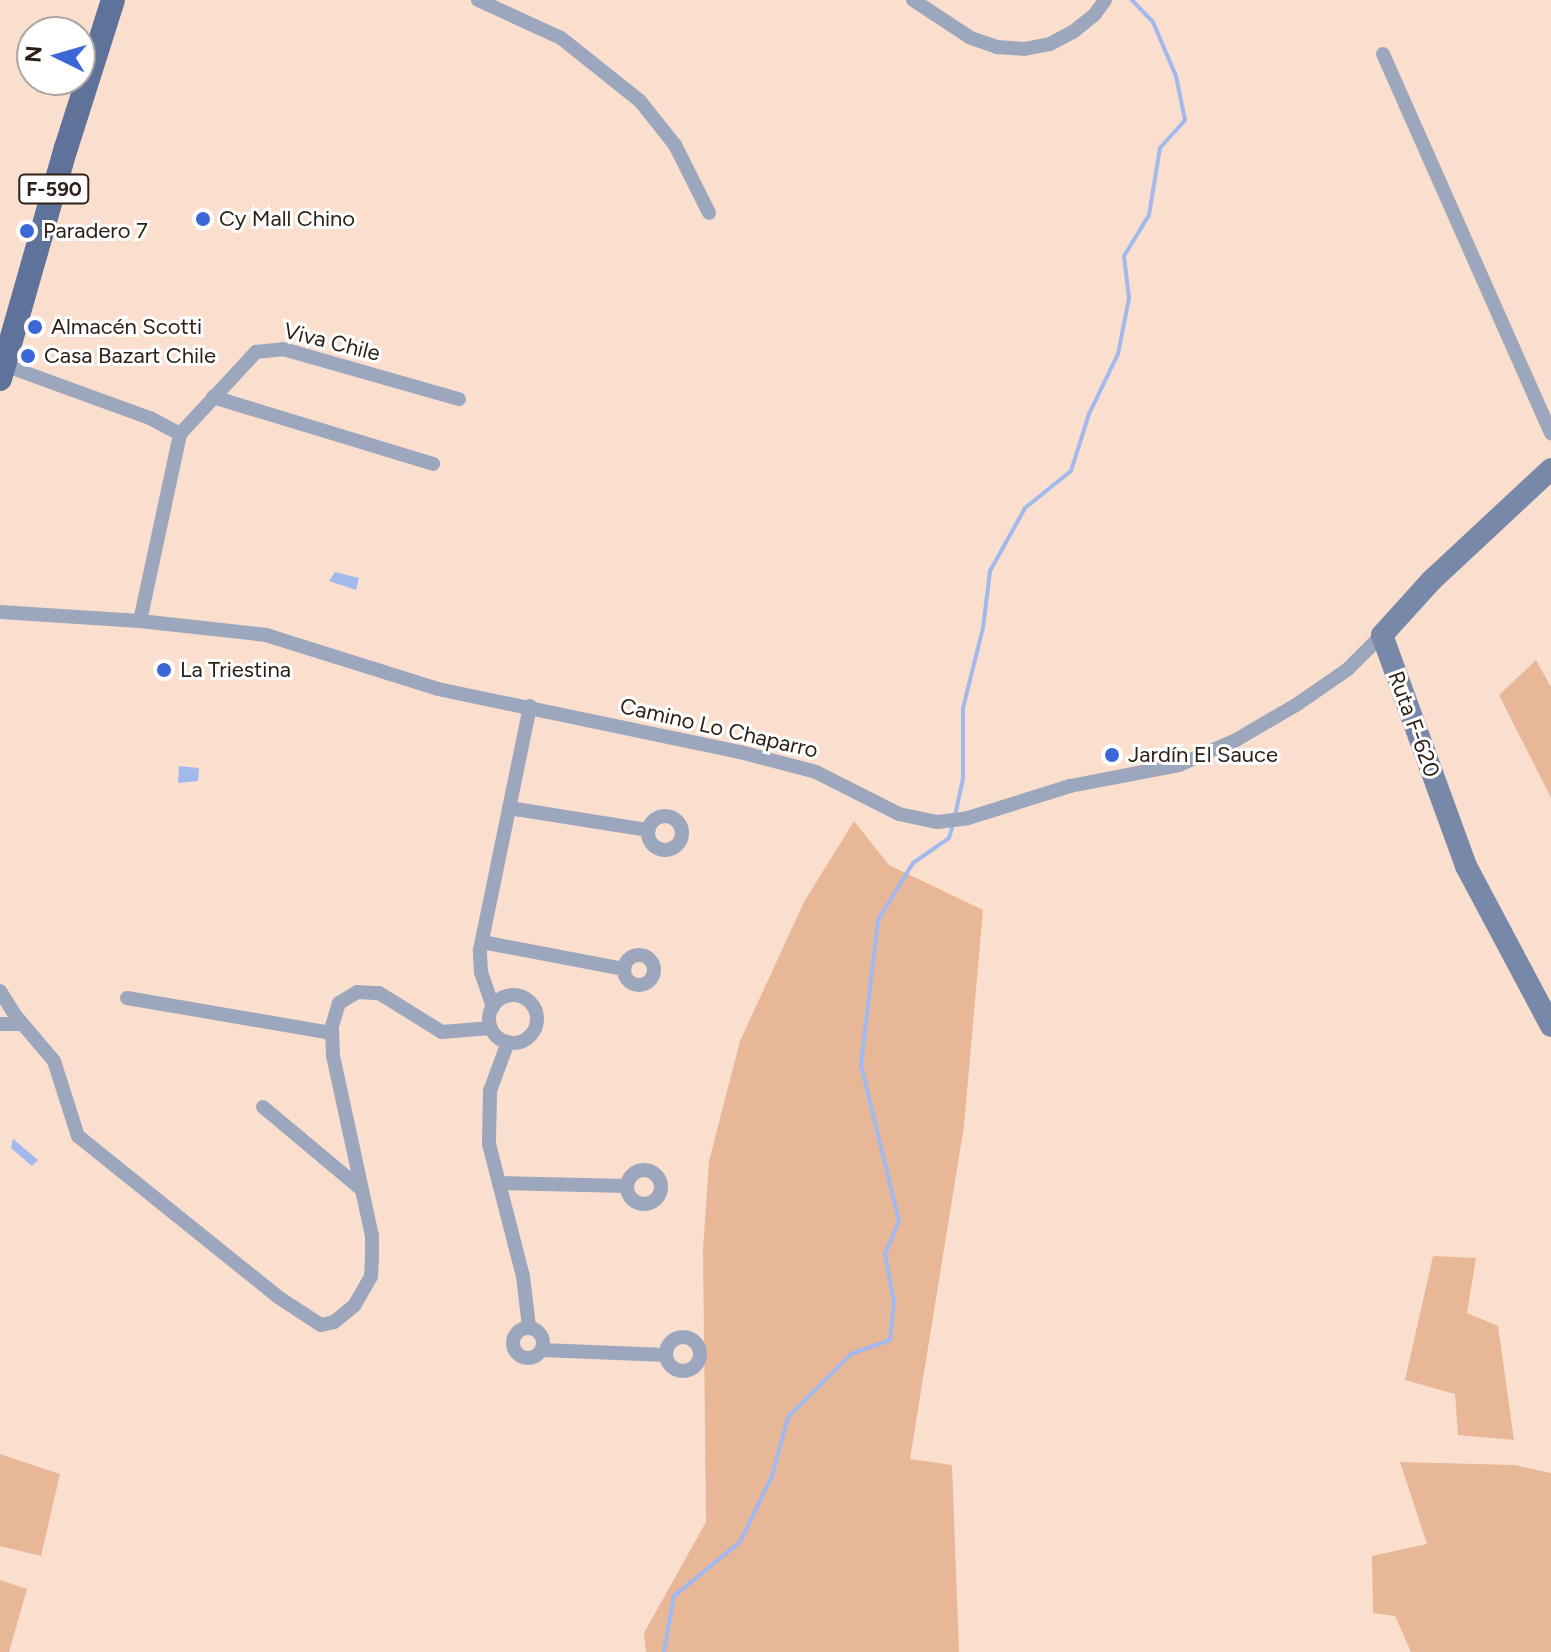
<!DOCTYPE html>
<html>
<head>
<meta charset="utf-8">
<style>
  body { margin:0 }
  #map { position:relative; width:1551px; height:1652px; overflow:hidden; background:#fbdfce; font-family:Figtree,sans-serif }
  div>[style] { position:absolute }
  .green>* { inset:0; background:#e8b798 }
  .water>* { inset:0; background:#a1b9ec }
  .stream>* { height:4px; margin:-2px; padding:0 2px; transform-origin:2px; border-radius:2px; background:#a1b9ec }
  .street>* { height:14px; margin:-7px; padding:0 7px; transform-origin:7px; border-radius:7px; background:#9ca7bd }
  .street>.ring { margin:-7px; padding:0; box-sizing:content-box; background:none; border:14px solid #9ca7bd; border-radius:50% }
  .secondary>* { height:22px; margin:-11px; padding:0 11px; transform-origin:11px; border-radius:11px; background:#7888a8 }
  .primary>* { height:24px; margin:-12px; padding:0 12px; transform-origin:12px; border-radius:12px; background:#5f7299 }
  .dots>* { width:22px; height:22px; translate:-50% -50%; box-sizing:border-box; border:4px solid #fff; border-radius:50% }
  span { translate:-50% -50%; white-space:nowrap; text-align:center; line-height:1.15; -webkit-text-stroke:6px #fff; paint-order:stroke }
  .shield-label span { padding:2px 6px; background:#fff; border:2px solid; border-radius:6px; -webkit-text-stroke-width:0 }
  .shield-label { font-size:20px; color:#2d2019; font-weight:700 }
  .poi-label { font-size:22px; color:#2d2019 }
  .left { translate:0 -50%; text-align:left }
  .street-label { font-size:22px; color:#2d2019 }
  .north { position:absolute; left:16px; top:16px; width:80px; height:80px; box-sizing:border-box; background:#fff; border:2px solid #aba6a3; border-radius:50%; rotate:275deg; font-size:22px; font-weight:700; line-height:32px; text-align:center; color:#2d2019 }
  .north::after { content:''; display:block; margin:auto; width:28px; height:36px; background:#3b67d8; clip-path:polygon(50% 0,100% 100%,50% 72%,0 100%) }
</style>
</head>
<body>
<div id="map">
  <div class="green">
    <div style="clip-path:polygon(1536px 660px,1551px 687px,1551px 798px,1499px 695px)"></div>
    <div style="clip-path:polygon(854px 821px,889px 865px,983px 910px,964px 1126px,910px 1459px,952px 1465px,959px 1652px,646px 1652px,644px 1633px,706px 1522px,703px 1249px,709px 1161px,740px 1041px,804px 902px)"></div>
    <div style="clip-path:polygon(1433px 1256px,1476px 1258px,1467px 1313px,1498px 1326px,1514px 1440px,1458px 1435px,1455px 1394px,1405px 1380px)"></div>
    <div style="clip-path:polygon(0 1454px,60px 1474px,41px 1556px,0 1546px)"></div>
    <div style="clip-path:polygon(1400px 1462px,1514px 1465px,1551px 1473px,1551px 1652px,1411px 1652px,1395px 1616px,1373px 1613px,1372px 1556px,1427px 1544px)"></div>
    <div style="clip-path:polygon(0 1580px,27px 1589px,9px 1652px,0 1652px)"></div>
  </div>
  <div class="water">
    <div style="clip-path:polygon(335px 572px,359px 578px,356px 590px,329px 581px)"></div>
    <div style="clip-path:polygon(179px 766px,199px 768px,198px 781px,178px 783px)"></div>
    <div style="clip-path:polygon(13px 1139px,38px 1160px,32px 1166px,11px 1148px)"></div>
  </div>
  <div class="stream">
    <div style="left:955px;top:816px;width:38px;rotate:-78deg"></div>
    <div style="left:963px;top:779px;width:71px;rotate:-90deg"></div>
    <div style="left:963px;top:708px;width:82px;rotate:-76deg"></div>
    <div style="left:983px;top:628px;width:57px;rotate:-83deg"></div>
    <div style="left:990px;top:571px;width:72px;rotate:-60.9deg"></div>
    <div style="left:1025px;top:508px;width:59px;rotate:-38.8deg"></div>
    <div style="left:1071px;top:471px;width:60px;rotate:-72.5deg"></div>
    <div style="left:1089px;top:414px;width:67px;rotate:-64.2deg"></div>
    <div style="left:1118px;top:354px;width:57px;rotate:-78.9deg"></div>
    <div style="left:1129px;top:298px;width:42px;rotate:-96.8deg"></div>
    <div style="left:1124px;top:256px;width:48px;rotate:-58.6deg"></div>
    <div style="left:1149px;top:215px;width:68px;rotate:-80.7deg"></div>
    <div style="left:1160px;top:148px;width:38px;rotate:-48deg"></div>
    <div style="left:1185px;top:120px;width:45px;rotate:-101.6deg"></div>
    <div style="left:1176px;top:76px;width:59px;rotate:-113.1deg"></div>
    <div style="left:1153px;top:22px;width:30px;rotate:-134deg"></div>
    <div style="left:664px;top:1652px;width:57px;rotate:-79.9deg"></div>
    <div style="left:674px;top:1596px;width:85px;rotate:-39.3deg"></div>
    <div style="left:740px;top:1542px;width:73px;rotate:-64.1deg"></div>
    <div style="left:772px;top:1476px;width:61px;rotate:-74.8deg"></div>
    <div style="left:788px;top:1417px;width:89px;rotate:-45deg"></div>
    <div style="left:851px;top:1354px;width:41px;rotate:-19.7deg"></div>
    <div style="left:890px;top:1340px;width:38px;rotate:-84deg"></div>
    <div style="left:894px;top:1302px;width:49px;rotate:-100.6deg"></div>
    <div style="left:885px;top:1254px;width:36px;rotate:-67deg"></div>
    <div style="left:899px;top:1221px;width:161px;rotate:-103.7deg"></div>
    <div style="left:861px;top:1065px;width:146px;rotate:-83.3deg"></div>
    <div style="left:878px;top:920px;width:67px;rotate:-58.4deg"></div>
    <div style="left:913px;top:863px;width:44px;rotate:-34.8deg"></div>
    <div style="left:949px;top:838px;width:15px;rotate:-74deg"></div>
  </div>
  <div class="street">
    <div style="left:478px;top:0;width:91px;rotate:24.6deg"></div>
    <div style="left:561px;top:38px;width:101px;rotate:38.6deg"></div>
    <div style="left:640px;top:101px;width:56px;rotate:51.5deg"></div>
    <div style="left:675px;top:145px;width:76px;rotate:63.4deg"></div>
    <div style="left:913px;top:0;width:69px;rotate:33.2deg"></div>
    <div style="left:971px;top:38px;width:28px;rotate:19deg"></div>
    <div style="left:997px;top:47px;width:27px;rotate:4deg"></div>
    <div style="left:1024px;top:49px;width:26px;rotate:-11deg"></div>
    <div style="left:1050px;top:44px;width:26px;rotate:-28deg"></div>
    <div style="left:1073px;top:32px;width:28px;rotate:-39deg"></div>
    <div style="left:1095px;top:14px;width:17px;rotate:-54deg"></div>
    <div style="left:1383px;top:54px;width:415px;rotate:66.1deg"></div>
    <div style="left:4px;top:365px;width:155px;rotate:20deg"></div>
    <div style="left:150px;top:418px;width:34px;rotate:28deg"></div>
    <div style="left:213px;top:397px;width:230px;rotate:16.9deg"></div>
    <div style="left:0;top:612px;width:140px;rotate:3.7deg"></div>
    <div style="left:140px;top:621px;width:127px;rotate:6.3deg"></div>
    <div style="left:266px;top:635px;width:180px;rotate:17.4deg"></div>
    <div style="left:438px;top:689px;width:309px;rotate:11.8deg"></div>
    <div style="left:740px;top:752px;width:79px;rotate:14.7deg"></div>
    <div style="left:816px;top:772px;width:93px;rotate:26.8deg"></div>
    <div style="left:899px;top:814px;width:39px;rotate:12deg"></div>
    <div style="left:937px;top:822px;width:31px;rotate:-7deg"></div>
    <div style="left:968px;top:818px;width:107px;rotate:-17.4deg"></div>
    <div style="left:1070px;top:786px;width:111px;rotate:-10.9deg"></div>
    <div style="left:1179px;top:765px;width:62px;rotate:-23.7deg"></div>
    <div style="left:1236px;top:740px;width:69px;rotate:-30.3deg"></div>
    <div style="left:1296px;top:705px;width:63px;rotate:-34.7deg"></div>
    <div style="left:1348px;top:669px;width:48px;rotate:-45deg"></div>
    <div style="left:140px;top:621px;width:191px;rotate:-77.9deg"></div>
    <div style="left:180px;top:434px;width:112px;rotate:-47.2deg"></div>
    <div style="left:256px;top:352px;width:27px;rotate:-6deg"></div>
    <div style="left:283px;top:349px;width:183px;rotate:15.9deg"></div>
    <div style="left:509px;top:808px;width:141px;rotate:9deg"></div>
    <div class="ring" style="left:648px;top:816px;width:20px;height:20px"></div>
    <div style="left:482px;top:942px;width:145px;rotate:10.8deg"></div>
    <div class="ring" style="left:624px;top:955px;width:16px;height:16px"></div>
    <div style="left:0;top:991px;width:28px;rotate:58deg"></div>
    <div style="left:15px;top:1015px;width:60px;rotate:49.7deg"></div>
    <div style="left:54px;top:1061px;width:79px;rotate:72.3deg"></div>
    <div style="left:78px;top:1136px;width:257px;rotate:38.8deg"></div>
    <div style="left:278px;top:1297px;width:51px;rotate:33.1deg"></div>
    <div style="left:321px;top:1325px;width:13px;rotate:-13deg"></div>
    <div style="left:334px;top:1322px;width:26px;rotate:-39deg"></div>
    <div style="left:354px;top:1306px;width:34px;rotate:-60deg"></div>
    <div style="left:371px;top:1276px;width:19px;rotate:-87deg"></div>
    <div style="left:372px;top:1257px;width:21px;rotate:-90deg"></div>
    <div style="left:372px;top:1236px;width:184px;rotate:-102.2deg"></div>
    <div style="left:333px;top:1056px;width:30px;rotate:-92deg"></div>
    <div style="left:332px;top:1026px;width:24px;rotate:-73deg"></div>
    <div style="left:339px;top:1003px;width:21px;rotate:-31deg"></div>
    <div style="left:357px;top:992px;width:22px;rotate:3deg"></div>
    <div style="left:379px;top:993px;width:74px;rotate:31.8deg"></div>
    <div style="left:442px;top:1032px;width:49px;rotate:-4.7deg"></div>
    <div class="ring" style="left:489px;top:995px;width:34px;height:34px"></div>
    <div style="left:127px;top:998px;width:208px;rotate:9.7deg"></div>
    <div style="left:493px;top:1007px;width:37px;rotate:-109deg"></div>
    <div style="left:481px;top:972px;width:22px;rotate:-93deg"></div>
    <div style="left:480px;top:950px;width:249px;rotate:-78.4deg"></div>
    <div style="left:0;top:1024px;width:22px"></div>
    <div style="left:508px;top:1042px;width:52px;rotate:110.2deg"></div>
    <div style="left:490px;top:1091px;width:53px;rotate:91.1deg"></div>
    <div style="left:489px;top:1144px;width:136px;rotate:75.6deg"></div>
    <div style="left:523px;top:1276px;width:51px;rotate:83.3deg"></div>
    <div style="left:263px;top:1107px;width:128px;rotate:39.9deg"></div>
    <div class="ring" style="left:627px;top:1170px;width:20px;height:20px"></div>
    <div style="left:499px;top:1183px;width:128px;rotate:1.3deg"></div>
    <div class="ring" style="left:513px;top:1328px;width:16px;height:16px"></div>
    <div class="ring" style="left:666px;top:1337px;width:20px;height:20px"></div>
    <div style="left:542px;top:1350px;width:124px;rotate:2.3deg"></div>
  </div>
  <div class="secondary">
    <div style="left:1551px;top:469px;width:164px;rotate:137deg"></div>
    <div style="left:1431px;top:581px;width:73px;rotate:132.2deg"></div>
    <div style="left:1382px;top:635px;width:246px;rotate:70deg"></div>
    <div style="left:1466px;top:866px;width:181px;rotate:62deg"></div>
  </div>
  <div class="primary">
    <div style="left:0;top:379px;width:240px;rotate:-74.1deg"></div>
    <div style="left:66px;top:148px;width:155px;rotate:-72.4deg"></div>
  </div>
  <div class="dots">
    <div style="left:203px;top:219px;background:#3b67d8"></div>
    <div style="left:27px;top:231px;background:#3b67d8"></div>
    <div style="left:35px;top:327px;background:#3b67d8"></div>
    <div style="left:28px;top:356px;background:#3b67d8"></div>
    <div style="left:164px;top:670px;background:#3b67d8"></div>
    <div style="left:1112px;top:755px;background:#3b67d8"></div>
  </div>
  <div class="shield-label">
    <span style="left:54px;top:189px">F-590</span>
  </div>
  <div class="poi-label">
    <span class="left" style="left:219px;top:219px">Cy Mall Chino</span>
    <span class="left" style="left:43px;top:231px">Paradero 7</span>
    <span class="left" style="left:51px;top:327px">Almacén Scotti</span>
    <span class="left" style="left:44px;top:356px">Casa Bazart Chile</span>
    <span class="left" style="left:180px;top:670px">La Triestina</span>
    <span class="left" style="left:1128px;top:755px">Jardín El Sauce</span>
  </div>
  <div class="street-label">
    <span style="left:332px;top:342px;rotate:14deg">Viva Chile</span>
    <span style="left:1414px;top:724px;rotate:70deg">Ruta F-620</span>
    <span style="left:719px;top:728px;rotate:13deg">Camino Lo Chaparro</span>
  </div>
  <div class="north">N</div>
</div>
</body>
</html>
